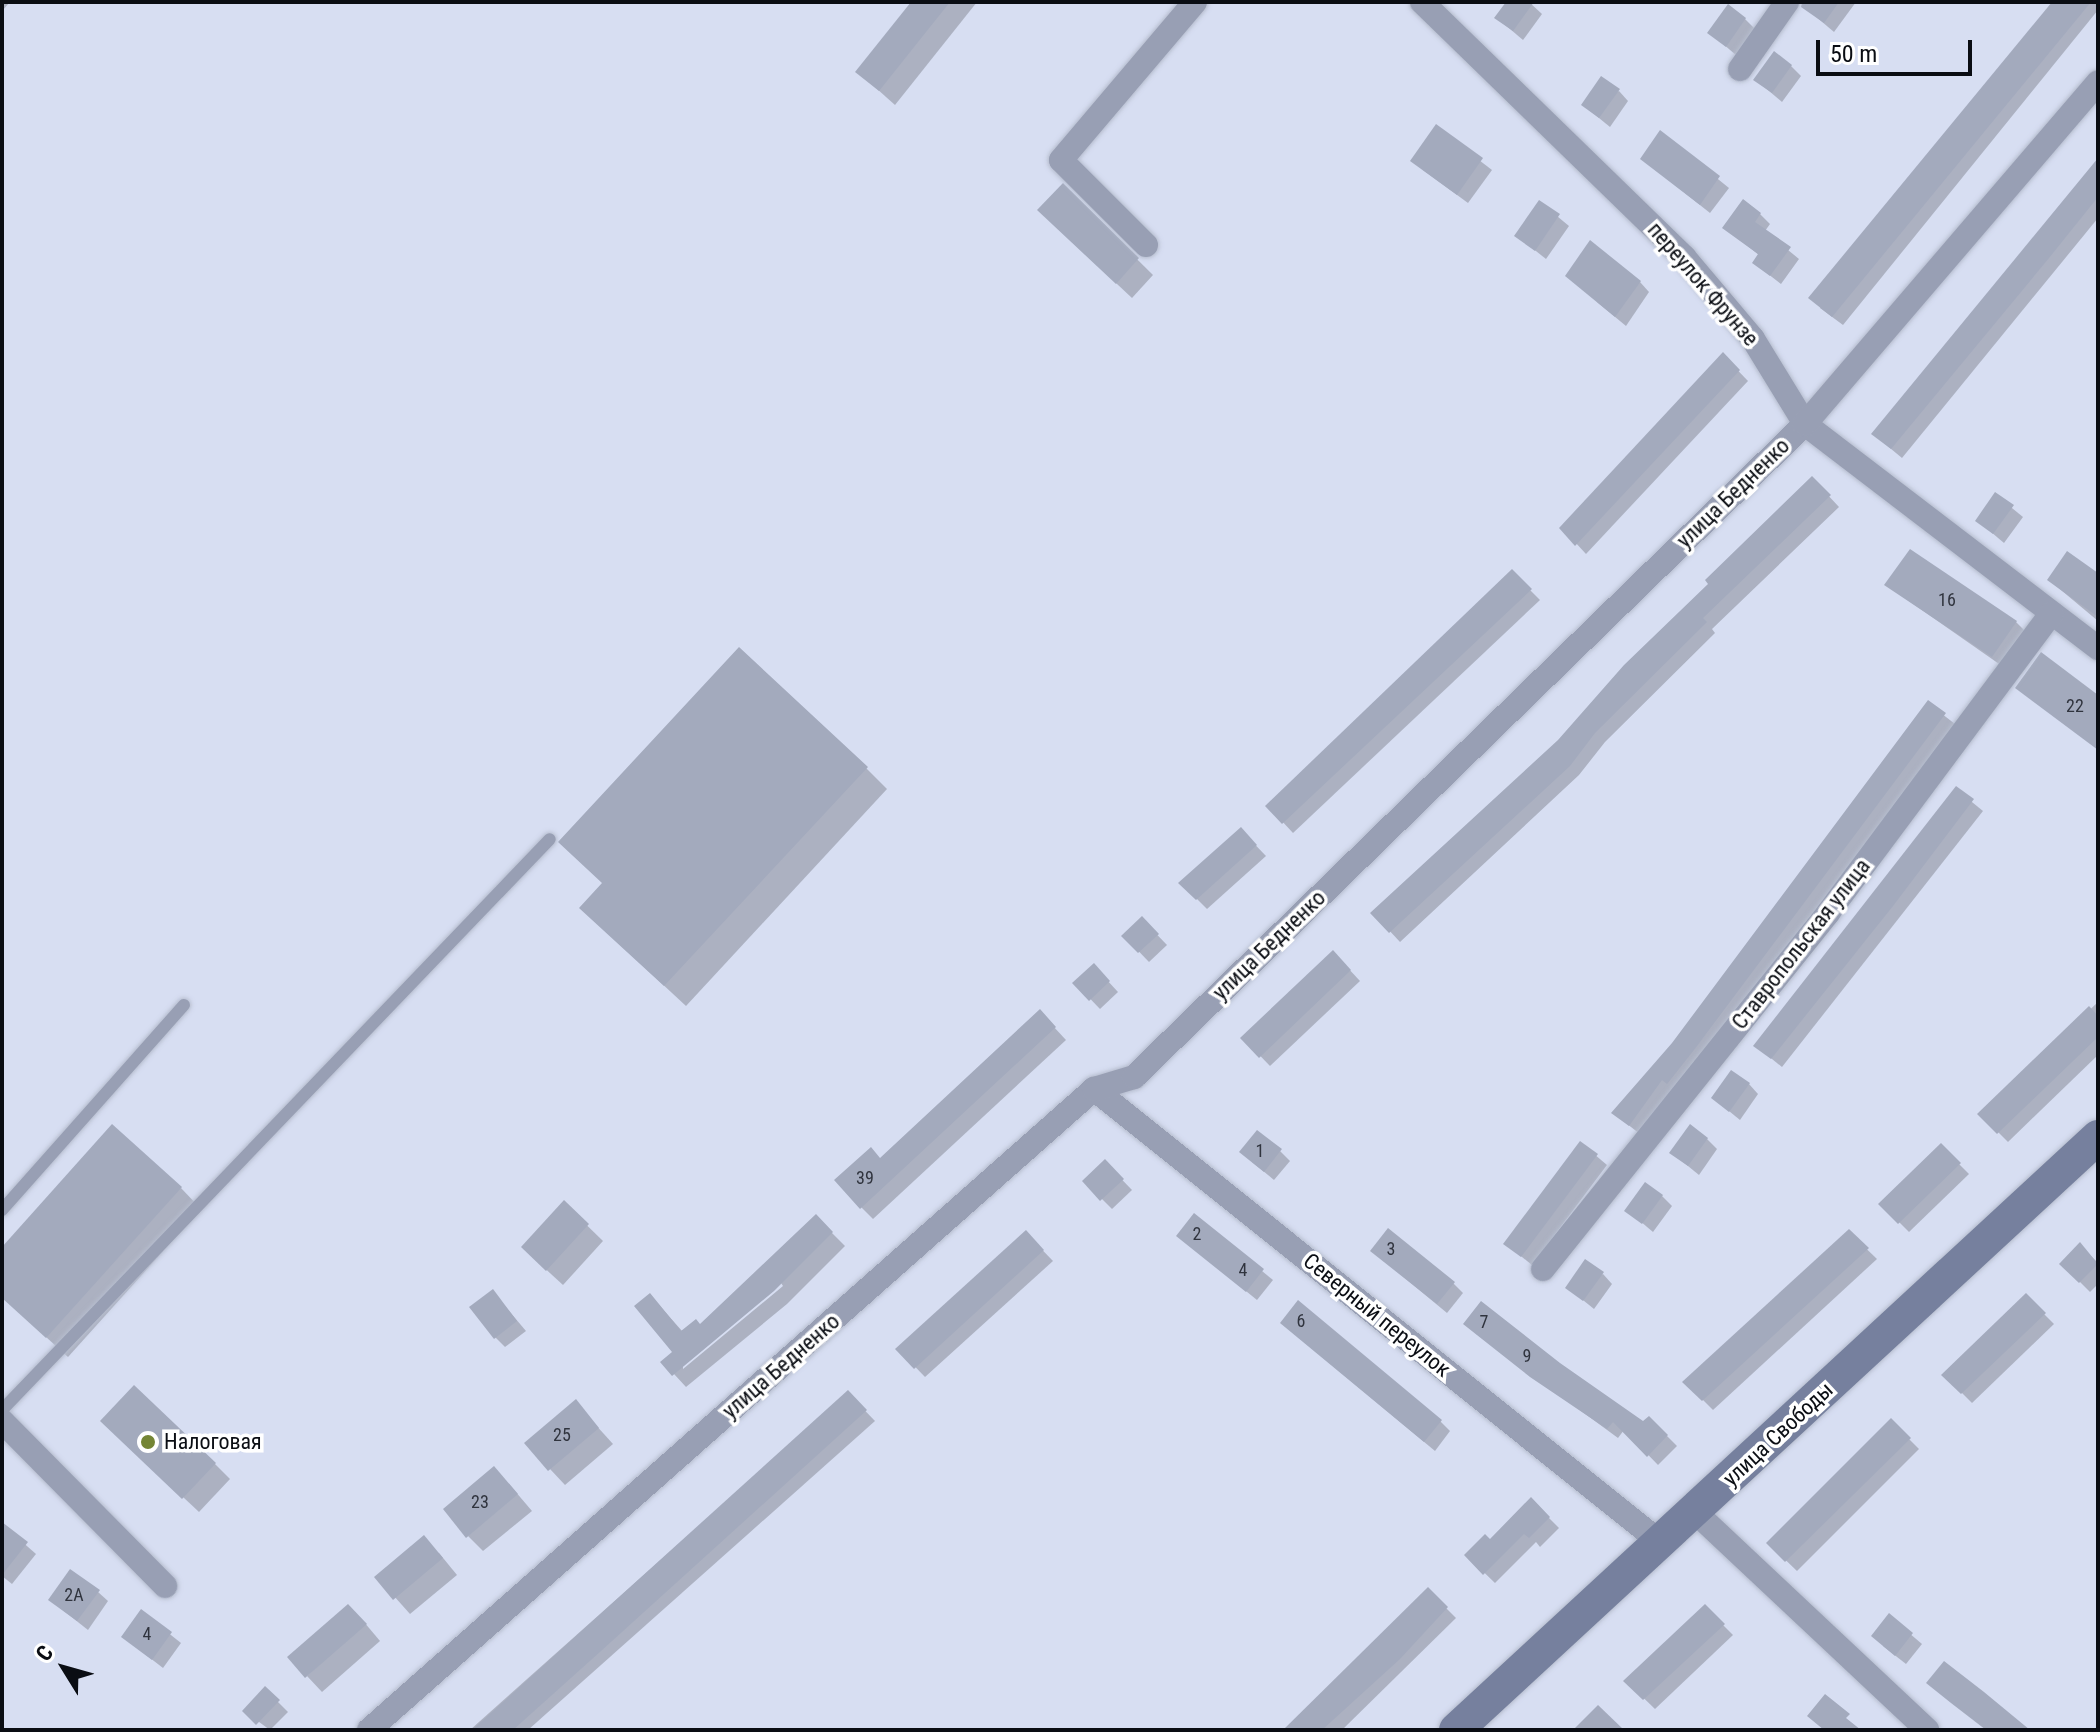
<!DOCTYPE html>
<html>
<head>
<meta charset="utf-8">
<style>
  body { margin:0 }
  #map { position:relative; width:2100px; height:1732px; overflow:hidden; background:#d7def2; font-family:"Roboto Condensed",sans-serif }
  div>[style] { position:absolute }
  .shadow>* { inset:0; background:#0003 }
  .building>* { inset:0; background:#a3aabd }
  .roads { filter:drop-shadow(0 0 2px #b6bdce) drop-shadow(0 0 2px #b6bdce) }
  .lane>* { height:12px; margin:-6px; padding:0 6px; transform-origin:6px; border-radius:6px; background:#989fb4 }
  .street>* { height:24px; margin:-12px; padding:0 12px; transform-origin:12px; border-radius:12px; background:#989fb4 }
  .secondary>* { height:34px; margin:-17px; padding:0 17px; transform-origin:17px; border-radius:17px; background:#76809e }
  .dots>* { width:22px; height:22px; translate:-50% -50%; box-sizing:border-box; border:4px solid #fff; border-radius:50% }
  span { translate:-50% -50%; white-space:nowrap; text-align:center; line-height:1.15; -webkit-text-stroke:7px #fff; paint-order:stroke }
  .number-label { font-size:18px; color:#30343e }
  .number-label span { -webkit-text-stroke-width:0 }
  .street-label { font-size:22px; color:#0a0d13 }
  .poi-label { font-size:22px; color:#0a0d13 }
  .left { translate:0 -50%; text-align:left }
  .frame { position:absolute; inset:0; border:4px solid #0a0d13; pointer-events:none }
  .north { position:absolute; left:24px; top:1628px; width:80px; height:80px; -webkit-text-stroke:6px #fff; paint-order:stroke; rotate:307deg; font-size:22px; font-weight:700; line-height:32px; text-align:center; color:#0a0d13 }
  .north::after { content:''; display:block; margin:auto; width:28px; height:36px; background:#0a0d13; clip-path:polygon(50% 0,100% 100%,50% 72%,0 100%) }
  .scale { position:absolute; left:1816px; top:40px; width:156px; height:36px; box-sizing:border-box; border:4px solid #0a0d13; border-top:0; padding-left:10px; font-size:24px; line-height:28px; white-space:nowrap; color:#0a0d13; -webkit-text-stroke:6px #fff; paint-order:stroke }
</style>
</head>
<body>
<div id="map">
  <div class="shadow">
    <div style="clip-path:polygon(2px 2px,10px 2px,2px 11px)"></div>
    <div style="clip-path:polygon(914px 2px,977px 2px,895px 105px,858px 72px)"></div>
    <div style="clip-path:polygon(1509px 2px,1529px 2px,1542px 14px,1523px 40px,1497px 18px)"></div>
    <div style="clip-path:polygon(1813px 2px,1856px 2px,1834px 32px,1808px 10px)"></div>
    <div style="clip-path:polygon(2055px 2px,2098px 2px,2098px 10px,1843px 325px,1820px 308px)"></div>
    <div style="clip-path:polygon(1745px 19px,1755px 29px,1736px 55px,1710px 33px)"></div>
    <div style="clip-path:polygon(1791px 66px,1801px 76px,1782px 102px,1756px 80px)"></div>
    <div style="clip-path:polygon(1619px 91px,1628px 101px,1610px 127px,1583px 105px)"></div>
    <div style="clip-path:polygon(1436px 127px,1492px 170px,1468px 203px,1423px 170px)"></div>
    <div style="clip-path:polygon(1661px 133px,1729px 188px,1710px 213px,1642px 159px)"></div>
    <div style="clip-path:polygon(2098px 159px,2098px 218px,1902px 458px,1873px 434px)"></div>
    <div style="clip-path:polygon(1063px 186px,1153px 275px,1132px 298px,1055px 226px)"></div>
    <div style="clip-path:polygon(1540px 202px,1569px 226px,1546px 259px,1517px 236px)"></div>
    <div style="clip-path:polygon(1760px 214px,1770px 224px,1765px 231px,1799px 259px,1781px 284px,1754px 263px,1759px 255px,1725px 228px)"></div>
    <div style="clip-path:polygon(1640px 282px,1649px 292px,1626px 326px,1597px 302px)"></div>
    <div style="clip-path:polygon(1723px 355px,1748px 381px,1586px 554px,1562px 528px)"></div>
    <div style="clip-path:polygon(1812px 478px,1839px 507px,1712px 629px,1715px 633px,1605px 742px,1579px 775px,1400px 942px,1373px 913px,1559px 741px)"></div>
    <div style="clip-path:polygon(1996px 495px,2023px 517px,2004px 543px,1978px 521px)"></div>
    <div style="clip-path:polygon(1512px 572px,1540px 600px,1293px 833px,1268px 806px)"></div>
    <div style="clip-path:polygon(2098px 578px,2098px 621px,2049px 580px)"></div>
    <div style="clip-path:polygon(1886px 585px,2016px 622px,2026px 632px,2002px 666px)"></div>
    <div style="clip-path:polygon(1928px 703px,1955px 724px,1728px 1027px,1640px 1134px,1613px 1113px,1673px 1045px)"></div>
    <div style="clip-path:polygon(866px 768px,887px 789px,686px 1006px,603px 929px,604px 884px)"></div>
    <div style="clip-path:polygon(1956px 789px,1983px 811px,1782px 1067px,1756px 1046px)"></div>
    <div style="clip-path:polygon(1241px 830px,1266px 856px,1207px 909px,1181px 883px)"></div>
    <div style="clip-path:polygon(1142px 919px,1167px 945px,1149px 962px,1124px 936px)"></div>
    <div style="clip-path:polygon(1333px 952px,1360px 981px,1270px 1066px,1243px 1038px)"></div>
    <div style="clip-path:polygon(1094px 966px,1118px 992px,1100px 1009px,1075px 983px)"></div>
    <div style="clip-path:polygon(2098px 1002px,2098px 1055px,2008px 1142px,1980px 1114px)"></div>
    <div style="clip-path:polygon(1040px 1012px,1066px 1040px,873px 1219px,861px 1207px)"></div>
    <div style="clip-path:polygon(1749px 1084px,1758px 1094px,1740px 1120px,1713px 1098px)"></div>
    <div style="clip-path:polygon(1707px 1139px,1717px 1149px,1699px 1175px,1672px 1153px)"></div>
    <div style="clip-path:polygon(1581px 1143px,1607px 1165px,1532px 1265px,1506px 1244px)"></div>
    <div style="clip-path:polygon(1941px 1146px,1969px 1174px,1909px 1232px,1881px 1204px)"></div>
    <div style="clip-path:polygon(1280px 1151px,1290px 1161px,1274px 1180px,1252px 1162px)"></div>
    <div style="clip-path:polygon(1105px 1162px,1132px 1190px,1112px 1209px,1084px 1181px)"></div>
    <div style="clip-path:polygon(181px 1188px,201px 1209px,68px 1357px,2px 1297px,2px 1250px)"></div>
    <div style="clip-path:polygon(1662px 1196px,1672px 1206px,1653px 1232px,1627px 1210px)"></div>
    <div style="clip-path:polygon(564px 1203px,603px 1241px,563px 1285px,539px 1263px)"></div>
    <div style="clip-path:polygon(1195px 1216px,1273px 1280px,1257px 1300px,1189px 1245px)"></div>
    <div style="clip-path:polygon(evenodd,816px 1217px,845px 1246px,787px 1304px,686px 1387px,674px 1374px,675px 1352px,650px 1295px,683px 1332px,700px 1326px,816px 1217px,781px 1283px,783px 1286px,683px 1369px,683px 1364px,781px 1283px)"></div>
    <div style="clip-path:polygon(1849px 1232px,1877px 1259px,1713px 1410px,1685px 1382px)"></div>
    <div style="clip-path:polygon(1026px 1233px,1053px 1261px,925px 1377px,898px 1349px)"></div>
    <div style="clip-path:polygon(2080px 1245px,2098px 1263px,2098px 1284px,2090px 1292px,2062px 1264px)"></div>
    <div style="clip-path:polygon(1383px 1260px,1453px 1283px,1463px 1293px,1447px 1313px)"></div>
    <div style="clip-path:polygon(1603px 1274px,1612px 1284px,1594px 1309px,1568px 1288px)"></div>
    <div style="clip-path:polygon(493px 1292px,526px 1331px,505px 1347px,495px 1337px)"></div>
    <div style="clip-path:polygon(2026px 1296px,2054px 1324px,1972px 1403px,1944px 1375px)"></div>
    <div style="clip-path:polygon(1292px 1332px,1440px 1421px,1450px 1431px,1435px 1451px)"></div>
    <div style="clip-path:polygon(1475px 1333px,1559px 1365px,1644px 1424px,1649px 1418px,1677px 1446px,1658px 1465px,1624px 1430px,1618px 1438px)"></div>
    <div style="clip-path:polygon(848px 1393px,875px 1421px,528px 1730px,470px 1730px)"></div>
    <div style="clip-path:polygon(575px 1402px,613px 1444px,565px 1485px,550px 1469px)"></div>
    <div style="clip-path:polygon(1891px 1421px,1919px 1449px,1797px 1571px,1768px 1543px)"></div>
    <div style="clip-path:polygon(118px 1436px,215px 1464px,230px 1479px,199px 1512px)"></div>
    <div style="clip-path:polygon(509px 1484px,532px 1511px,483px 1551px,468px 1536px)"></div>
    <div style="clip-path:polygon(1531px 1500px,1559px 1528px,1540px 1547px,1536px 1542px,1495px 1583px,1466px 1555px,1490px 1541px)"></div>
    <div style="clip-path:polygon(2px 1524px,36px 1554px,12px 1584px,2px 1576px)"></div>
    <div style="clip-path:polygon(439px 1553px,457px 1575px,410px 1614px,377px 1577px)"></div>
    <div style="clip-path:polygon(1428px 1590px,1456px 1618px,1342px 1730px,1286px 1730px)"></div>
    <div style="clip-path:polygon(98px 1592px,108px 1601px,88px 1630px,50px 1600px)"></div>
    <div style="clip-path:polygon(1705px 1607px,1733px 1635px,1655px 1709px,1626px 1681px)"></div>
    <div style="clip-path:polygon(142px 1612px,181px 1643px,163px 1668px,123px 1637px)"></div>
    <div style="clip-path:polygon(1889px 1616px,1922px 1644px,1906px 1664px,1883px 1646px)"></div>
    <div style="clip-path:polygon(364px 1622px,380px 1641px,322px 1692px,307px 1676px)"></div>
    <div style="clip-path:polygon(265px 1689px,288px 1712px,270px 1730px,244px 1711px)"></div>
  </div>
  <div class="building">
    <div style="clip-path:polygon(911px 2px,950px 2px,879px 91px,855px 72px)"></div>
    <div style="clip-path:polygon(1506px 2px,1534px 2px,1513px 31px,1494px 18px)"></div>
    <div style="clip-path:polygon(1802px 2px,1839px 2px,1824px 23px,1801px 7px)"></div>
    <div style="clip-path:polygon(2052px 2px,2091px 2px,1832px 317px,1808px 298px)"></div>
    <div style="clip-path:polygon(1728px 4px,1746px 18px,1726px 47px,1707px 33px)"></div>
    <div style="clip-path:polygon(1774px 51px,1792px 65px,1772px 93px,1753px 80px)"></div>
    <div style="clip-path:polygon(1601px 76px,1620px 89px,1599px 118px,1581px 105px)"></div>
    <div style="clip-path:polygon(1436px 124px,1483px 158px,1457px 195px,1410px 161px)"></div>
    <div style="clip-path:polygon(1660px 130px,1720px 176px,1700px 205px,1640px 159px)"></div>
    <div style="clip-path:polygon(2098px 158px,2098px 197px,2049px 258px,1891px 449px,1871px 434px)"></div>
    <div style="clip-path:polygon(1063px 183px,1139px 258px,1116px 284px,1037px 210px)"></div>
    <div style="clip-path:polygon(1743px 199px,1761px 213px,1755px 222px,1791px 247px,1770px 276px,1752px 263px,1758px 254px,1722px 228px)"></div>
    <div style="clip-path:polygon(1539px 200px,1560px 214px,1535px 251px,1514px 236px)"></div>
    <div style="clip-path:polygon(1590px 240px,1641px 281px,1615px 317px,1565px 276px)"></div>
    <div style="clip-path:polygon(1723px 352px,1740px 370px,1575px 546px,1559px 528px)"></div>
    <div style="clip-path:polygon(1812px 476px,1831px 495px,1703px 618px,1707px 622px,1595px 733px,1570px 766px,1389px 933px,1370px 913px,1558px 740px,1624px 665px,1708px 584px,1705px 580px)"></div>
    <div style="clip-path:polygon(1995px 492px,2014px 505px,1993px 534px,1975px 521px)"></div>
    <div style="clip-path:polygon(1910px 549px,2017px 621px,1992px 657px,1884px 585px)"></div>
    <div style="clip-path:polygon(2067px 551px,2098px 573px,2098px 617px,2047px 580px)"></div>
    <div style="clip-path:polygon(1512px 569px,1532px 589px,1282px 824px,1265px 806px)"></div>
    <div style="clip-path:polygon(739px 647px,868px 767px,664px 986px,579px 908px,602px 883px,558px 842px)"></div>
    <div style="clip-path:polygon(2041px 652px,2098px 695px,2098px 750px,2015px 688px)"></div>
    <div style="clip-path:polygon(1928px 700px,1946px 713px,1697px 1046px,1667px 1084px,1662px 1080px,1629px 1126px,1611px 1113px,1672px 1043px)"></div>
    <div style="clip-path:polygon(1956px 786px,1974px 799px,1893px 906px,1771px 1059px,1753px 1046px)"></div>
    <div style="clip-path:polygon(1241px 827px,1257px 845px,1196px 900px,1178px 883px)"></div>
    <div style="clip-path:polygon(1142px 916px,1159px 934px,1138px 953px,1121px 936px)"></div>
    <div style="clip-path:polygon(1333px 950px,1351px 970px,1259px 1058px,1240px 1038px)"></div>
    <div style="clip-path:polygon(1094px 963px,1110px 981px,1089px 1001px,1072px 983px)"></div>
    <div style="clip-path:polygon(2089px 1006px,2098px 1016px,2098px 1037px,1997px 1134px,1977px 1114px)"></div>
    <div style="clip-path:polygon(1040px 1009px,1056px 1027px,860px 1209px,834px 1180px,871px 1147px,880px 1158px)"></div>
    <div style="clip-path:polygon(1731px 1070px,1750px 1083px,1729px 1112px,1711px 1098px)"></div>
    <div style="clip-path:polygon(112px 1124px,182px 1187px,46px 1338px,2px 1298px,2px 1247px)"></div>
    <div style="clip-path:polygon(1690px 1124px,1708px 1138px,1688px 1166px,1669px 1153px)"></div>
    <div style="clip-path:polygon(1257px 1130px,1282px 1149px,1264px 1172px,1239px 1152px)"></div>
    <div style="clip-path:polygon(1580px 1141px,1598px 1154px,1521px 1257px,1503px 1244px)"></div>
    <div style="clip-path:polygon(1941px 1143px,1961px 1163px,1898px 1224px,1878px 1204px)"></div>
    <div style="clip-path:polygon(1105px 1159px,1124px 1179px,1100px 1201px,1082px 1181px)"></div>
    <div style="clip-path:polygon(1645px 1182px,1663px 1195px,1642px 1224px,1624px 1211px)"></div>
    <div style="clip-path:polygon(564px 1200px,589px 1224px,546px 1271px,521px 1247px)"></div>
    <div style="clip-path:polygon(1194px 1213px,1264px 1269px,1246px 1292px,1176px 1236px)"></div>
    <div style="clip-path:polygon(816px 1214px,833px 1232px,774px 1291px,672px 1376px,660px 1362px,672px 1352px,634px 1306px,650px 1293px,681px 1331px,696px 1319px,700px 1324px)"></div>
    <div style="clip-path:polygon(1388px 1228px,1455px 1282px,1437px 1304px,1370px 1251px)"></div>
    <div style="clip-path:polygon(1849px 1229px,1869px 1248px,1702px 1401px,1682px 1382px)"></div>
    <div style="clip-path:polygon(1026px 1230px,1044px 1250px,914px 1369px,895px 1349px)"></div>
    <div style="clip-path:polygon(2080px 1242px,2098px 1264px,2079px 1283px,2059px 1264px)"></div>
    <div style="clip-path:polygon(1585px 1259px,1604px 1272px,1583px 1301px,1565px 1288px)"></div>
    <div style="clip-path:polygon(493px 1289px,517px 1321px,494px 1339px,469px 1307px)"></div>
    <div style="clip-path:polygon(2026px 1293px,2046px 1313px,1961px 1394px,1941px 1375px)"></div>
    <div style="clip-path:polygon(1298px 1300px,1442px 1420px,1424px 1442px,1280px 1323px)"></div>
    <div style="clip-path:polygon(1481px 1301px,1560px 1363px,1643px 1421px,1649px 1416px,1668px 1435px,1647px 1457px,1613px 1422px,1607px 1429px,1530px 1377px,1463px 1324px)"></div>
    <div style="clip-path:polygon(134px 1385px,216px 1463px,182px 1499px,100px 1421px)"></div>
    <div style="clip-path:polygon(848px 1390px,867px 1410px,601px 1651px,513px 1730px,472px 1730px)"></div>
    <div style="clip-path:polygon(576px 1399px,599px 1428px,548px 1471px,524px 1443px)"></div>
    <div style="clip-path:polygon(1891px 1418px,1911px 1438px,1785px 1562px,1766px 1543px)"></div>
    <div style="clip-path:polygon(494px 1466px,518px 1494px,466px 1538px,443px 1509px)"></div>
    <div style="clip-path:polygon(1531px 1497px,1550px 1517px,1529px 1538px,1524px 1534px,1483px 1575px,1464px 1555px,1485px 1534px,1490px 1539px)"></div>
    <div style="clip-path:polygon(2px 1522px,28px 1542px,2px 1575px)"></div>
    <div style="clip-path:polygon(424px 1535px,443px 1558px,393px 1600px,374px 1577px)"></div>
    <div style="clip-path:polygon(70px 1569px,100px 1590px,77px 1621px,48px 1600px)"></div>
    <div style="clip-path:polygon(1428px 1587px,1448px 1607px,1400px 1659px,1322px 1730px,1283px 1730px)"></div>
    <div style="clip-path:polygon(348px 1604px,367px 1624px,305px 1678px,287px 1657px)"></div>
    <div style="clip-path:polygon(1705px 1604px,1725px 1624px,1643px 1700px,1623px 1681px)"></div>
    <div style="clip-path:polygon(141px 1609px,172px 1632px,152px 1660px,121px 1637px)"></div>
    <div style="clip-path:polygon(1889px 1613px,1913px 1633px,1895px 1656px,1871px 1636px)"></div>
    <div style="clip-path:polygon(1944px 1661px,1984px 1692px,2030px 1730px,1986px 1730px,1951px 1703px,1926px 1683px)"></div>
    <div style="clip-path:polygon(265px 1686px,280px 1700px,256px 1725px,242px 1711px)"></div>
    <div style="clip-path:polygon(1825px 1694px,1850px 1714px,1846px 1718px,1861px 1730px,1824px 1730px,1807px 1716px)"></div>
    <div style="clip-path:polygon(1598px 1705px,1624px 1730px,1573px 1730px)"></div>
  </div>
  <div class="roads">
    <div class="lane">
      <div style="left:2px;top:1210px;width:274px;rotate:-48.4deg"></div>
      <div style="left:2px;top:1410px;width:791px;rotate:-46.18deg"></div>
    </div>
    <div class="street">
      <div style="left:1422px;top:2px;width:366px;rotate:44.2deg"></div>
      <div style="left:1684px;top:257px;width:107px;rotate:49.9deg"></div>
      <div style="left:1753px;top:339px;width:100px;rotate:58.5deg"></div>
      <div style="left:1805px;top:424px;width:369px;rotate:37.4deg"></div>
      <div style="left:1740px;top:69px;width:82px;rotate:-55deg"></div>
      <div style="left:1146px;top:245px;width:120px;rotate:-135deg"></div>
      <div style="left:1061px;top:160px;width:207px;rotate:-49.7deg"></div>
      <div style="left:1094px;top:1089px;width:725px;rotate:38.67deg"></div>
      <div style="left:1543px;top:1269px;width:456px;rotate:-51.3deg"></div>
      <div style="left:1828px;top:913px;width:374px;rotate:-53.3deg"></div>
      <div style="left:2px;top:1421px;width:232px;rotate:45.3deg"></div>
      <div style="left:1694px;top:1511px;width:320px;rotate:43.2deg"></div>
      <div style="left:369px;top:1730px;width:968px;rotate:-41.48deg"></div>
      <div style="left:1094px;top:1089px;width:42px;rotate:-16.7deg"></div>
      <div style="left:1134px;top:1077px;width:936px;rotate:-44.22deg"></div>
      <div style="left:1805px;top:424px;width:450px;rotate:-49.4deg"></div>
    </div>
    <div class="secondary">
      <div style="left:1456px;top:1730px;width:874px;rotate:-42.73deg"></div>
    </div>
  </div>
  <div class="dots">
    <div style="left:148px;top:1442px;background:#748535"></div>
  </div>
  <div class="number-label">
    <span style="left:1947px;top:600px">16</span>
    <span style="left:2075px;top:706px">22</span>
    <span style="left:1260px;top:1151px">1</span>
    <span style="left:865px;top:1178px">39</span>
    <span style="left:1197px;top:1234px">2</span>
    <span style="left:1391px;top:1249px">3</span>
    <span style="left:1243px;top:1270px">4</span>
    <span style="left:1301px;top:1321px">6</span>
    <span style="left:1484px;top:1322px">7</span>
    <span style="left:1527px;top:1356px">9</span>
    <span style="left:562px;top:1435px">25</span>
    <span style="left:480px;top:1502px">23</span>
    <span style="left:74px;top:1595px">2А</span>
    <span style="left:147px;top:1634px">4</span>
  </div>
  <div class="street-label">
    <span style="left:1703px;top:284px;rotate:49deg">переулок Фрунзе</span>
    <span style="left:1733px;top:493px;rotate:-44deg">улица Бедненко</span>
    <span style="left:1801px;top:944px;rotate:-52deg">Ставропольская улица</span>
    <span style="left:1269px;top:945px;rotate:-44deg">улица Бедненко</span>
    <span style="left:1377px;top:1315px;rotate:39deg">Северный переулок</span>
    <span style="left:781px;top:1366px;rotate:-41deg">улица Бедненко</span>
    <span style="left:1778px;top:1434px;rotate:-43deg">улица Свободы</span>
  </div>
  <div class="poi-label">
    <span class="left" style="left:164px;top:1442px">Налоговая</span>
  </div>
  <div class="frame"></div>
  <div class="north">С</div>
  <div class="scale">50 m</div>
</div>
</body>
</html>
